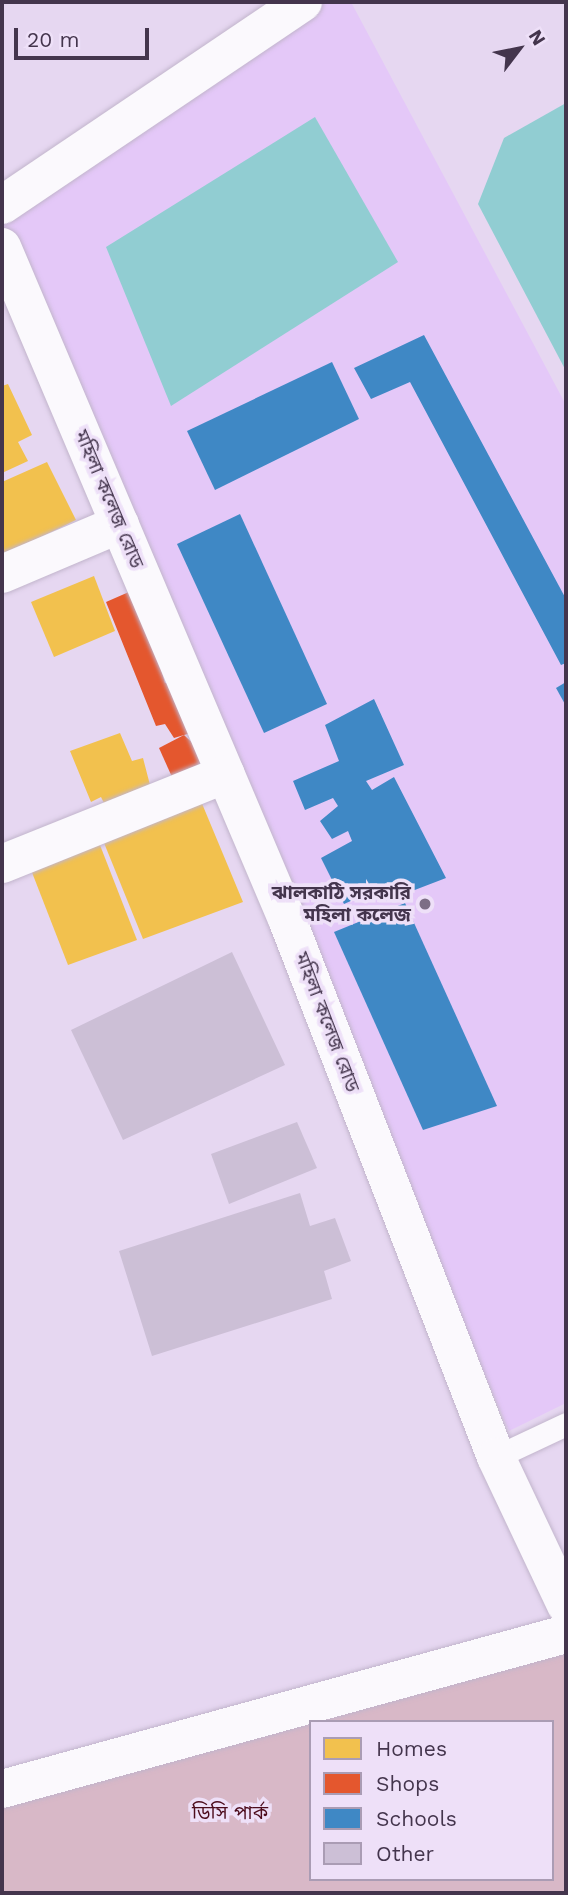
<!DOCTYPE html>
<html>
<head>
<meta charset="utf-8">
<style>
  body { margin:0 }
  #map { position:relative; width:568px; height:1895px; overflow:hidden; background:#e6d7f1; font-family:"Work Sans","Noto Sans Bengali",sans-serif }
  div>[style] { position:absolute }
  .built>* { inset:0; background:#e4c8f8 }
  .green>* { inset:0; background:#d8b8c7 }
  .water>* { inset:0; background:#91cdd2 }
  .homes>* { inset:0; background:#f2c14e }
  .shops>* { inset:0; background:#e4572e }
  .schools>* { inset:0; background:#3f88c5 }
  .building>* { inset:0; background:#ccbfd6 }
  .roads { filter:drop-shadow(0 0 2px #c2b5cc) drop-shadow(0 0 2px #c2b5cc) }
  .service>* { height:23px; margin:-11.5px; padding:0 11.5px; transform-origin:11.5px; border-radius:11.5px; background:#fbf9fd }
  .minor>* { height:38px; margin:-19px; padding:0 19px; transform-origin:19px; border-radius:19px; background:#fbf9fd }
  .dots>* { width:19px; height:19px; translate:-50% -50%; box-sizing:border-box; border:4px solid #eee0f8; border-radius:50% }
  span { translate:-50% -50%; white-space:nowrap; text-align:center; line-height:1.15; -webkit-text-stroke:7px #eee0f8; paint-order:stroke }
  .street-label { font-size:19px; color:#44354d }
  .poi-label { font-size:19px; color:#44354d; font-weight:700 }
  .right { translate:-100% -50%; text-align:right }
  .park-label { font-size:19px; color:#4d0c1d }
  .frame { position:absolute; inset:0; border:4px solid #44354d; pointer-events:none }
  .legend { position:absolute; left:309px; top:1720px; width:245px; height:161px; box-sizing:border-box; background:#eee0f8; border:2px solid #aa9cb4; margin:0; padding:9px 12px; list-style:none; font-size:21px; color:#44354d }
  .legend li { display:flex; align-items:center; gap:14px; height:35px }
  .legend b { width:35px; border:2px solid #aa9cb4 }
  .north { position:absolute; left:484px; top:14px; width:70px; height:70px; -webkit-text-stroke:5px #eee0f8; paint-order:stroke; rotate:58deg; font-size:19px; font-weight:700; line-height:28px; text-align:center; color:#44354d }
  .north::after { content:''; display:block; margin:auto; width:24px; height:32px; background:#44354d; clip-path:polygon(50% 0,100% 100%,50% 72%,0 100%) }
  .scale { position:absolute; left:14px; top:28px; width:135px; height:32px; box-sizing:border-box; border:4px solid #44354d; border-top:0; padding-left:9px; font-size:21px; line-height:24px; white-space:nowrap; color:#44354d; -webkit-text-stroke:5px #eee0f8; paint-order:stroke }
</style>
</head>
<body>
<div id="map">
  <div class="built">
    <div style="clip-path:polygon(303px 2px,351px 2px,566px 405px,566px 1403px,509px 1431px,2px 247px,2px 205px)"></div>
  </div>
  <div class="green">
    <div style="clip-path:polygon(evenodd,566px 1644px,566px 1893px,2px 1893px,2px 1791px,566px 1644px,311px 1722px,552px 1722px,552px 1879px,311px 1879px,311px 1722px)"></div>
  </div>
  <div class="water">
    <div style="clip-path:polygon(566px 103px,566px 371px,478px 204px,504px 138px)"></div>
    <div style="clip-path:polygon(315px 117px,398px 262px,171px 406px,106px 247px)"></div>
  </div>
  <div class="homes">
    <div style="clip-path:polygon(8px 384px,32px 435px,18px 442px,28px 461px,2px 473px,2px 386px)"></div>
    <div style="clip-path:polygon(47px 462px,76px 520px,2px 556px,2px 482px)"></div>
    <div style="clip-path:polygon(94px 576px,115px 631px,54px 657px,31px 602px)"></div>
    <div style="clip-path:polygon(120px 733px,132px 761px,143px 758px,150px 785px,107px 809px,101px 797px,91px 802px,70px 751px)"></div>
    <div style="clip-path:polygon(198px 794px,243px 902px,143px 939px,100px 833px)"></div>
    <div style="clip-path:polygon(98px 840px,137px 940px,68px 965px,26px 857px)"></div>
  </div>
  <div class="shops">
    <div style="clip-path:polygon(138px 588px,165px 683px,174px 681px,194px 732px,174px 738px,165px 724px,156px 726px,106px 602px)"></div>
    <div style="clip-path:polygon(184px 735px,214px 763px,172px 777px,159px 748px)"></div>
  </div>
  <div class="schools">
    <div style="clip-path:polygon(424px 335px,566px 599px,566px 663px,561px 665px,410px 382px,371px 399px,354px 368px)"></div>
    <div style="clip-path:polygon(332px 362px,359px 419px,215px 490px,187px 431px)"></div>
    <div style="clip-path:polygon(240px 514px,327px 704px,264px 733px,177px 544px)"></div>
    <div style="clip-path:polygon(566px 682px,566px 706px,556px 688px)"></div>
    <div style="clip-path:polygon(374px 699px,404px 765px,366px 781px,372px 790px,394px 777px,446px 878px,386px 901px,380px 888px,344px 904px,321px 858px,352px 841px,348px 831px,332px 839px,320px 821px,338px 806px,333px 798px,305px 810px,293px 781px,339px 761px,325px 725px)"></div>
    <div style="clip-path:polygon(405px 903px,497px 1106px,423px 1130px,334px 932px)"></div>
  </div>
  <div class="building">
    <div style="clip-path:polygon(232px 952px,285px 1065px,123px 1140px,71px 1030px)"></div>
    <div style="clip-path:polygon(297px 1122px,317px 1168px,229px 1204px,211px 1154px)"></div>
    <div style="clip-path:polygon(300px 1193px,310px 1226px,335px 1218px,351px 1261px,324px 1271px,332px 1299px,152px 1356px,119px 1251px)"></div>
  </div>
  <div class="roads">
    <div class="service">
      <div style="left:496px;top:1457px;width:77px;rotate:-25.2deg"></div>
    </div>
    <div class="minor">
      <div style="left:2px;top:205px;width:363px;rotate:-34deg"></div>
      <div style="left:2px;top:247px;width:730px;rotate:67.02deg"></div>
      <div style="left:287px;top:919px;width:577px;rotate:68.77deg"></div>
      <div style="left:496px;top:1457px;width:164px;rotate:64.7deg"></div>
      <div style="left:2px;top:574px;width:128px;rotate:-23deg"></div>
      <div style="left:2px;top:864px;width:241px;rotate:-21.9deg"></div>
      <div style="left:2px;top:1789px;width:585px;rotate:-15.37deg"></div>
    </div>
  </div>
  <div class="dots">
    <div style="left:425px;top:904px;background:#7d6e86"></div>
  </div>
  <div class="street-label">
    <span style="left:109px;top:499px;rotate:67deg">মহিলা কলেজ রোড</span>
    <span style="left:327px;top:1022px;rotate:69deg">মহিলা কলেজ রোড</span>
  </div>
  <div class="poi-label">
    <span class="right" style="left:411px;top:904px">ঝালকাঠি সরকারি<br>মহিলা কলেজ</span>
  </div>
  <div class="park-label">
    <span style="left:230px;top:1813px">ডিসি পার্ক</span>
  </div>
  <div class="frame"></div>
  <ul class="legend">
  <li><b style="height:19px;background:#f2c14e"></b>Homes</li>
  <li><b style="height:19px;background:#e4572e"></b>Shops</li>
  <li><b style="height:19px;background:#3f88c5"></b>Schools</li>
  <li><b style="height:19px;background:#ccbfd6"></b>Other</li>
  </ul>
  <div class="north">N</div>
  <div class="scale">20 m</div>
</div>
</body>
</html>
